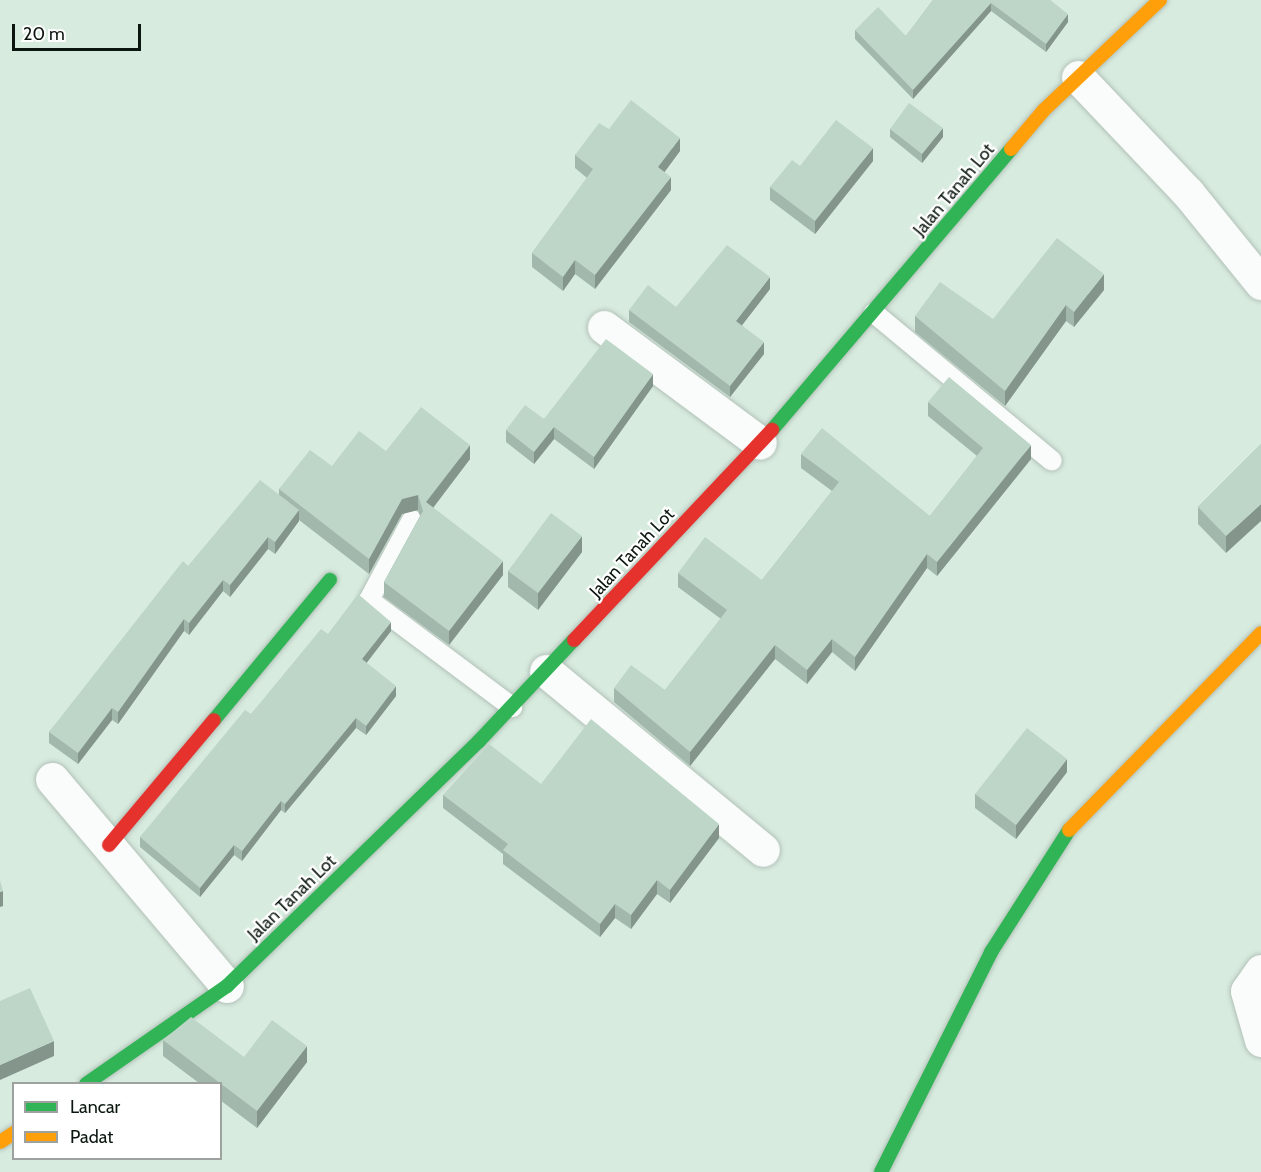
<!DOCTYPE html>
<html>
<head>
<meta charset="utf-8">
<style>
  body { margin:0 }
  #map { position:relative; width:1261px; height:1172px; overflow:hidden; background:#d8ebdf; font-family:Cabin,sans-serif }
  div>[style] { position:absolute }
  .roads { filter:drop-shadow(0 0 2px #b2c1b8) drop-shadow(0 0 2px #b2c1b8) }
  .lane>* { height:20px; margin:-10px; padding:0 10px; transform-origin:10px; border-radius:10px; background:#f9fcfa }
  .street>* { height:33px; margin:-16.5px; padding:0 16.5px; transform-origin:16.5px; border-radius:16.5px; background:#f9fcfa }
  .fast>* { height:14px; margin:-7px; padding:0 7px; transform-origin:7px; border-radius:7px; background:#30b455 }
  .slow>* { height:14px; margin:-7px; padding:0 7px; transform-origin:7px; border-radius:7px; background:#ff9f0a }
  .jam>* { height:14px; margin:-7px; padding:0 7px; transform-origin:7px; border-radius:7px; background:#e5322d }
  .wall>* { inset:0; background:#a3b8ac }
  .shaded-wall>* { inset:0; background:#84968c }
  .building>* { inset:0; background:#bdd6c8 }
  span { translate:-50% -50%; white-space:nowrap; text-align:center; line-height:1.15; -webkit-text-stroke:4.5px #fff; paint-order:stroke }
  .street-label { font-size:18px; color:#0a160f }
  .legend { position:absolute; left:12px; top:1082px; width:210px; height:78px; box-sizing:border-box; background:#fff; border:2px solid #9da29f; margin:0; padding:8px 10px; list-style:none; font-size:18px; color:#0a160f }
  .legend li { display:flex; align-items:center; gap:12px; height:30px }
  .legend b { width:30px; border:2px solid #9da29f }
  .scale { position:absolute; left:12px; top:24px; width:129px; height:27px; box-sizing:border-box; border:3px solid #0a160f; border-top:0; padding-left:8px; font-size:18px; line-height:21px; white-space:nowrap; color:#0a160f; -webkit-text-stroke:4px #fff; paint-order:stroke }
</style>
</head>
<body>
<div id="map">
  <div class="roads">
    <div class="lane">
      <div style="left:874px;top:313px;width:231px;rotate:39.7deg"></div>
      <div style="left:412px;top:520px;width:91px;rotate:118.3deg"></div>
      <div style="left:369px;top:600px;width:179px;rotate:36.8deg"></div>
    </div>
    <div class="street">
      <div style="left:1078px;top:77px;width:160px;rotate:46.5deg"></div>
      <div style="left:1188px;top:193px;width:116px;rotate:51deg"></div>
      <div style="left:604px;top:327px;width:194px;rotate:36.6deg"></div>
      <div style="left:546px;top:671px;width:281px;rotate:39.5deg"></div>
      <div style="left:52px;top:779px;width:271px;rotate:49.8deg"></div>
      <div style="left:1261px;top:971px;width:24px;rotate:125deg"></div>
      <div style="left:1247px;top:991px;width:51px;rotate:74.1deg"></div>
    </div>
    <div class="fast">
      <div style="left:772px;top:430px;width:369px;rotate:-49.6deg"></div>
      <div style="left:214px;top:720px;width:182px;rotate:-50.4deg"></div>
      <div style="left:86px;top:1084px;width:172px;rotate:-34.8deg"></div>
      <div style="left:227px;top:986px;width:351px;rotate:-44.2deg"></div>
      <div style="left:479px;top:741px;width:139px;rotate:-46.8deg"></div>
      <div style="left:881px;top:1172px;width:246px;rotate:-63.4deg"></div>
      <div style="left:991px;top:952px;width:145px;rotate:-57.4deg"></div>
    </div>
    <div class="slow">
      <div style="left:1011px;top:149px;width:51px;rotate:-49.8deg"></div>
      <div style="left:1044px;top:110px;width:160px;rotate:-43.5deg"></div>
      <div style="left:1069px;top:830px;width:275px;rotate:-45.7deg"></div>
      <div style="left:0;top:1142px;width:17px;rotate:-33deg"></div>
    </div>
    <div class="jam">
      <div style="left:574px;top:640px;width:289px;rotate:-46.7deg"></div>
      <div style="left:109px;top:845px;width:163px;rotate:-50deg"></div>
    </div>
  </div>
  <div class="wall">
    <div style="clip-path:polygon(933px 0,1050px 0,1068px 22px,1046px 52px,991px 11px,913px 99px,855px 39px,855px 30px,906px 36px)"></div>
    <div style="clip-path:polygon(609px 129px,680px 151px,664px 172px,671px 190px,595px 289px,575px 274px,563px 291px,532px 267px,532px 253px,587px 178px,575px 168px,575px 155px)"></div>
    <div style="clip-path:polygon(890px 129px,943px 137px,922px 163px,890px 137px)"></div>
    <div style="clip-path:polygon(873px 161px,815px 234px,770px 200px,770px 187px,800px 166px)"></div>
    <div style="clip-path:polygon(770px 289px,742px 325px,764px 354px,730px 397px,629px 322px,629px 310px,676px 307px)"></div>
    <div style="clip-path:polygon(1104px 290px,1074px 327px,1066px 321px,1005px 406px,915px 332px,915px 316px,993px 319px)"></div>
    <div style="clip-path:polygon(653px 386px,594px 469px,554px 439px,534px 464px,506px 442px,506px 430px)"></div>
    <div style="clip-path:polygon(928px 402px,1031px 459px,937px 576px,927px 568px,855px 671px,832px 652px,807px 684px,775px 659px,690px 766px,614px 702px,614px 688px,665px 690px,721px 619px,678px 587px,678px 573px,762px 580px,832px 491px,801px 468px,801px 454px,930px 516px,977px 456px,928px 416px)"></div>
    <div style="clip-path:polygon(1261px 444px,1226px 553px,1198px 524px,1198px 507px)"></div>
    <div style="clip-path:polygon(386px 451px,470px 459px,433px 508px,503px 575px,449px 645px,384px 597px,384px 582px,420px 516px,418px 510px,402px 514px,369px 574px,299px 520px,299px 521px,275px 554px,268px 549px,230px 597px,223px 591px,189px 635px,184px 631px,118px 724px,112px 720px,78px 764px,49px 743px,49px 732px,188px 566px,279px 494px,279px 489px,332px 466px)"></div>
    <div style="clip-path:polygon(582px 552px,538px 610px,508px 587px,508px 571px)"></div>
    <div style="clip-path:polygon(391px 631px,366px 663px,396px 696px,366px 735px,356px 728px,285px 813px,281px 810px,242px 861px,234px 855px,200px 897px,140px 847px,140px 837px,251px 714px,328px 634px)"></div>
    <div style="clip-path:polygon(1067px 772px,1016px 839px,975px 808px,975px 794px)"></div>
    <div style="clip-path:polygon(541px 784px,719px 838px,670px 903px,657px 894px,631px 929px,615px 918px,600px 937px,503px 864px,503px 854px,443px 808px,443px 795px)"></div>
    <div style="clip-path:polygon(163px 1040px,244px 1057px,307px 1062px,257px 1128px,220px 1100px,220px 1083px,199px 1083px,163px 1056px)"></div>
  </div>
  <div class="shaded-wall">
    <div style="clip-path:polygon(991px 3px,991px 11px,913px 99px,913px 90px)"></div>
    <div style="clip-path:polygon(1068px 14px,1068px 22px,1046px 52px,1046px 44px)"></div>
    <div style="clip-path:polygon(943px 128px,943px 137px,922px 163px,922px 154px)"></div>
    <div style="clip-path:polygon(680px 138px,680px 151px,658px 181px,658px 167px)"></div>
    <div style="clip-path:polygon(873px 148px,873px 161px,815px 234px,815px 221px)"></div>
    <div style="clip-path:polygon(671px 177px,671px 190px,595px 289px,595px 275px)"></div>
    <div style="clip-path:polygon(575px 260px,575px 274px,563px 291px,563px 277px)"></div>
    <div style="clip-path:polygon(1104px 274px,1104px 290px,1074px 327px,1074px 312px)"></div>
    <div style="clip-path:polygon(770px 277px,770px 289px,736px 333px,736px 321px)"></div>
    <div style="clip-path:polygon(1066px 305px,1066px 321px,1005px 406px,1005px 391px)"></div>
    <div style="clip-path:polygon(764px 342px,764px 354px,730px 397px,730px 386px)"></div>
    <div style="clip-path:polygon(653px 374px,653px 386px,594px 469px,594px 457px)"></div>
    <div style="clip-path:polygon(554px 427px,554px 439px,534px 464px,534px 452px)"></div>
    <div style="clip-path:polygon(470px 445px,470px 459px,426px 517px,426px 502px)"></div>
    <div style="clip-path:polygon(1031px 445px,1031px 459px,937px 576px,937px 562px)"></div>
    <div style="clip-path:polygon(418px 495px,418px 510px,402px 514px,369px 574px,369px 559px,402px 499px)"></div>
    <div style="clip-path:polygon(1261px 504px,1261px 521px,1226px 553px,1226px 536px)"></div>
    <div style="clip-path:polygon(299px 510px,299px 521px,275px 554px,275px 542px)"></div>
    <div style="clip-path:polygon(582px 536px,582px 552px,538px 610px,538px 593px)"></div>
    <div style="clip-path:polygon(268px 537px,268px 549px,230px 597px,230px 585px)"></div>
    <div style="clip-path:polygon(927px 554px,927px 568px,855px 671px,855px 657px)"></div>
    <div style="clip-path:polygon(503px 561px,503px 575px,449px 645px,449px 631px)"></div>
    <div style="clip-path:polygon(223px 580px,223px 591px,189px 635px,189px 623px)"></div>
    <div style="clip-path:polygon(184px 619px,184px 631px,118px 724px,118px 712px)"></div>
    <div style="clip-path:polygon(391px 622px,391px 631px,362px 669px,362px 659px)"></div>
    <div style="clip-path:polygon(832px 639px,832px 652px,807px 684px,807px 670px)"></div>
    <div style="clip-path:polygon(775px 645px,775px 659px,690px 766px,690px 752px)"></div>
    <div style="clip-path:polygon(396px 686px,396px 696px,366px 735px,366px 726px)"></div>
    <div style="clip-path:polygon(112px 708px,112px 720px,78px 764px,78px 753px)"></div>
    <div style="clip-path:polygon(356px 718px,356px 728px,285px 813px,285px 804px)"></div>
    <div style="clip-path:polygon(1067px 759px,1067px 772px,1016px 839px,1016px 825px)"></div>
    <div style="clip-path:polygon(281px 801px,281px 810px,242px 861px,242px 851px)"></div>
    <div style="clip-path:polygon(719px 824px,719px 838px,670px 903px,670px 890px)"></div>
    <div style="clip-path:polygon(234px 845px,234px 855px,200px 897px,200px 888px)"></div>
    <div style="clip-path:polygon(657px 880px,657px 894px,631px 929px,631px 915px)"></div>
    <div style="clip-path:polygon(3px 891px,3px 906px,0 907px,0 892px)"></div>
    <div style="clip-path:polygon(615px 904px,615px 918px,600px 937px,600px 924px)"></div>
    <div style="clip-path:polygon(54px 1041px,54px 1056px,0 1080px,0 1065px)"></div>
    <div style="clip-path:polygon(307px 1046px,307px 1062px,257px 1128px,257px 1111px)"></div>
  </div>
  <div class="building">
    <div style="clip-path:polygon(933px 0,1050px 0,1068px 14px,1046px 44px,991px 3px,913px 90px,855px 30px,878px 7px,906px 36px)"></div>
    <div style="clip-path:polygon(631px 100px,680px 138px,658px 167px,671px 177px,595px 275px,575px 260px,563px 277px,532px 253px,593px 169px,575px 155px,599px 123px,609px 129px)"></div>
    <div style="clip-path:polygon(909px 103px,943px 128px,922px 154px,890px 129px)"></div>
    <div style="clip-path:polygon(836px 120px,873px 148px,815px 221px,770px 187px,792px 160px,800px 166px)"></div>
    <div style="clip-path:polygon(1057px 238px,1104px 274px,1074px 312px,1066px 305px,1005px 391px,915px 316px,940px 282px,993px 319px)"></div>
    <div style="clip-path:polygon(727px 245px,770px 277px,736px 321px,764px 342px,730px 386px,629px 310px,648px 285px,676px 307px)"></div>
    <div style="clip-path:polygon(606px 339px,653px 374px,594px 457px,554px 427px,534px 452px,506px 430px,525px 405px,544px 419px)"></div>
    <div style="clip-path:polygon(949px 377px,1031px 445px,937px 562px,927px 554px,855px 657px,832px 639px,807px 670px,775px 645px,690px 752px,614px 688px,631px 665px,665px 690px,727px 610px,678px 573px,705px 537px,762px 580px,839px 482px,801px 454px,822px 428px,930px 516px,983px 448px,928px 402px)"></div>
    <div style="clip-path:polygon(421px 407px,470px 445px,426px 502px,503px 561px,449px 631px,384px 582px,423px 511px,418px 495px,402px 499px,369px 559px,279px 489px,310px 450px,332px 466px,359px 431px,386px 451px)"></div>
    <div style="clip-path:polygon(1261px 444px,1261px 504px,1226px 536px,1198px 507px)"></div>
    <div style="clip-path:polygon(260px 480px,299px 510px,275px 542px,268px 537px,230px 585px,223px 580px,189px 623px,184px 619px,118px 712px,112px 708px,78px 753px,49px 732px,183px 561px,188px 566px)"></div>
    <div style="clip-path:polygon(551px 513px,582px 536px,538px 593px,508px 571px)"></div>
    <div style="clip-path:polygon(358px 594px,391px 622px,362px 659px,396px 686px,366px 726px,356px 718px,285px 804px,281px 801px,242px 851px,234px 845px,200px 888px,140px 837px,245px 710px,251px 714px,321px 629px,328px 634px)"></div>
    <div style="clip-path:polygon(591px 719px,719px 824px,670px 890px,657px 880px,631px 915px,615px 904px,600px 924px,503px 850px,508px 844px,443px 795px,489px 744px,541px 784px)"></div>
    <div style="clip-path:polygon(1027px 728px,1067px 759px,1016px 825px,975px 794px)"></div>
    <div style="clip-path:polygon(0 880px,3px 891px,0 892px)"></div>
    <div style="clip-path:polygon(30px 988px,54px 1041px,0 1065px,0 1001px)"></div>
    <div style="clip-path:polygon(191px 1017px,244px 1057px,272px 1020px,307px 1046px,257px 1111px,163px 1040px)"></div>
  </div>
  <div class="street-label">
    <span style="left:954px;top:190px;rotate:-50deg">Jalan Tanah Lot</span>
    <span style="left:632px;top:553px;rotate:-47deg">Jalan Tanah Lot</span>
    <span style="left:292px;top:898px;rotate:-44deg">Jalan Tanah Lot</span>
  </div>
  <ul class="legend">
  <li><b style="height:8px;background:#30b455"></b>Lancar</li>
  <li><b style="height:8px;background:#ff9f0a"></b>Padat</li>
  </ul>
  <div class="scale">20 m</div>
</div>
</body>
</html>
